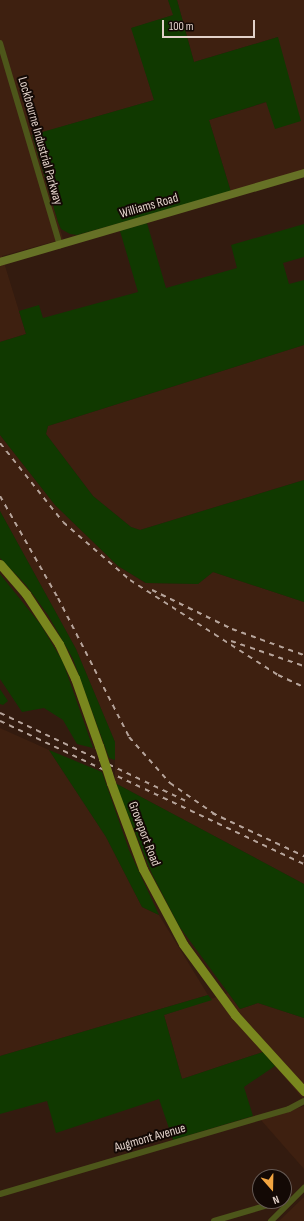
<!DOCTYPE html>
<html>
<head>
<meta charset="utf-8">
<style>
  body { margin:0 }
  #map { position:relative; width:304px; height:1221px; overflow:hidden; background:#331b0f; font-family:"Sofia Sans Condensed",sans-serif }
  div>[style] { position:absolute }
  .built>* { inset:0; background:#3e2010 }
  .green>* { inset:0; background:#103900 }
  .minor>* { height:6px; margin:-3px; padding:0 3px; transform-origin:3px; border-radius:3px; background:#4d561a }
  .secondary>* { height:8px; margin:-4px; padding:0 4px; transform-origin:4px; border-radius:4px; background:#667126 }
  .primary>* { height:9px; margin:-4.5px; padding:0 4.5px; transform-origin:4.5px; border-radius:4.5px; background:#79871e }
  .rail>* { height:2px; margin-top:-1px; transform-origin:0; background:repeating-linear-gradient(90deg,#b6a49b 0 5px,transparent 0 10px) }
  .primary-bridge>* { height:9px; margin:-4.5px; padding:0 4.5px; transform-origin:4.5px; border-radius:4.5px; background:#79871e }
  span { translate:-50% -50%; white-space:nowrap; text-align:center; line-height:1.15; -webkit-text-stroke:4px #130905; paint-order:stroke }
  .street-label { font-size:13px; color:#e1d1c9 }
  .north { position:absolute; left:252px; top:1169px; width:40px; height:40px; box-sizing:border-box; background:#130905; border:1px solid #655953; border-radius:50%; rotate:160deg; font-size:11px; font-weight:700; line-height:16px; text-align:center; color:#e1d1c9 }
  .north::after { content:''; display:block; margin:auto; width:14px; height:18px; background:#f2a541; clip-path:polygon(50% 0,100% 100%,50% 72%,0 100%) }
  .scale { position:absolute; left:162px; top:20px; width:93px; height:18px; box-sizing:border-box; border:2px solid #e1d1c9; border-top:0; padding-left:5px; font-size:12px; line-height:14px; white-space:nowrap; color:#e1d1c9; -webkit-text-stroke:3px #130905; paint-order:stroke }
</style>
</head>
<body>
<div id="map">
  <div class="built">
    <div style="clip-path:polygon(0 0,168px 0,174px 15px,132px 28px,154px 100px,33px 135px,63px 239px,2px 256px,26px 334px,0 342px)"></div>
    <div style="clip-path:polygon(177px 0,304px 0,304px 171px,231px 192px,209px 120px,267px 102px,278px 37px,194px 62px)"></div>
    <div style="clip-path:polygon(304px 345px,304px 480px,140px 530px,131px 527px,93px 496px,46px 434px,48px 426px)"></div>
    <div style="clip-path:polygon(0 435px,55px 505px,118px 566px,145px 583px,198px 584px,213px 572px,304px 602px,304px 884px,115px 783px,115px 742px,76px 649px,0 511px)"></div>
    <div style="clip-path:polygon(0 728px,49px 750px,106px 837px,142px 907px,159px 915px,208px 995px,0 1056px)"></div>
    <div style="clip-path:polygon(228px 993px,240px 1009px,258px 1003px,304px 1018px,304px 1100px,263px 1052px,182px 1079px,164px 1015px)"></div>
    <div style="clip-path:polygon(304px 1106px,304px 1169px,261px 1120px)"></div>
    <div style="clip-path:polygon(304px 1197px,304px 1221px,279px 1221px)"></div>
  </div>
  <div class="green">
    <div style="clip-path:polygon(168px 0,177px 0,194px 62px,278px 37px,301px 121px,275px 129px,266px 102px,209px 120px,231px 192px,77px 235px,70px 234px,61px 229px,58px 222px,32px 135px,154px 100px,131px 28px,173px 15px)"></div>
    <div style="clip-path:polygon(147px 223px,166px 288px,237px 268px,231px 245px,304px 224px,304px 257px,283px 263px,289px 284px,304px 280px,304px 345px,48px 426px,46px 434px,93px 496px,131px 527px,140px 530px,304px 480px,304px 602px,213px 572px,198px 584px,146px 583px,118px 566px,55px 505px,0 435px,0 342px,26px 334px,19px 311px,39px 305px,43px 318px,138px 292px,120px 231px)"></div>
    <div style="clip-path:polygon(0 511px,76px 649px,115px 742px,115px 760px,109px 758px,73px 659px,48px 615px,26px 585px,0 558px)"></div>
    <div style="clip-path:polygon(0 574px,41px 625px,63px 662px,93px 748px,77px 744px,63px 720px,44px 708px,22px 712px,0 679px)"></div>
    <div style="clip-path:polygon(0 689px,8px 701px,3px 705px,0 704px)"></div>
    <div style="clip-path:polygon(49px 750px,102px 772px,129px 850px,159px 915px,142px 907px,106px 837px)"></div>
    <div style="clip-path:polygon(115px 783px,304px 884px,304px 1018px,258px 1003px,240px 1009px,179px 926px,152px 874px)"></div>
    <div style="clip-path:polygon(208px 995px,212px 1000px,164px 1015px,182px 1079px,263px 1052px,275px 1066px,244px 1087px,253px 1116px,173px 1140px,159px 1099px,56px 1133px,47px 1101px,0 1114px,0 1056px)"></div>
  </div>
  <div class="minor">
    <div style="left:0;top:43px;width:211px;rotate:73.5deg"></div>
    <div style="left:0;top:1194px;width:301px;rotate:-16.4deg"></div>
    <div style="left:289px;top:1109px;width:17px;rotate:-28deg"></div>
    <div style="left:214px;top:1221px;width:71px;rotate:-16.4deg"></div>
    <div style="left:271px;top:1221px;width:47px;rotate:-45deg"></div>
  </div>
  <div class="secondary">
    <div style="left:0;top:262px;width:317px;rotate:-16.3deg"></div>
  </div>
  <div class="primary">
    <div style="left:0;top:564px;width:40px;rotate:49deg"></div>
    <div style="left:26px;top:594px;width:60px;rotate:56.6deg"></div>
    <div style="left:59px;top:644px;width:38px;rotate:65deg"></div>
    <div style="left:75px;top:678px;width:72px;rotate:70.6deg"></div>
    <div style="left:111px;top:783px;width:92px;rotate:69.6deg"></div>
    <div style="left:143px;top:869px;width:85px;rotate:61.9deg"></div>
    <div style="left:183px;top:944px;width:88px;rotate:53.8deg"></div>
    <div style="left:235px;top:1015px;width:103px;rotate:47.8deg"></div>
  </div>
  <div class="rail">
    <div style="left:0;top:443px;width:101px;rotate:51.4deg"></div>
    <div style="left:63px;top:522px;width:89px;rotate:40.9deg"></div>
    <div style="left:130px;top:580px;width:176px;rotate:32.7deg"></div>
    <div style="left:278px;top:675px;width:29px;rotate:25deg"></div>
    <div style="left:0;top:496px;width:117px;rotate:60.4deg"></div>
    <div style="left:58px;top:598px;width:156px;rotate:62.9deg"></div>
    <div style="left:129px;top:737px;width:62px;rotate:48.3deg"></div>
    <div style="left:170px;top:783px;width:56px;rotate:34.8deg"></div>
    <div style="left:152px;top:590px;width:89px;rotate:26deg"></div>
    <div style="left:232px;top:629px;width:77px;rotate:19.9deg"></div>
    <div style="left:231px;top:641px;width:77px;rotate:18.9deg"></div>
    <div style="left:0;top:713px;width:206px;rotate:25.3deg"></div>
    <div style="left:0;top:721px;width:336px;rotate:25.2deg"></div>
    <div style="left:212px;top:813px;width:102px;rotate:25.1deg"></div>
  </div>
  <div class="primary-bridge">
    <div style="left:99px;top:746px;width:39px;rotate:72deg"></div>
  </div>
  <div class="street-label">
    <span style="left:40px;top:141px;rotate:74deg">Lockbourne Industrial Parkway</span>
    <span style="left:149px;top:206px;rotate:-16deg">Williams Road</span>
    <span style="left:144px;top:834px;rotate:69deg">Groveport Road</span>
    <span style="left:150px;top:1138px;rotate:-16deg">Augmont Avenue</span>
  </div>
  <div class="north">N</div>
  <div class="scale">100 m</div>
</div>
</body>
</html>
